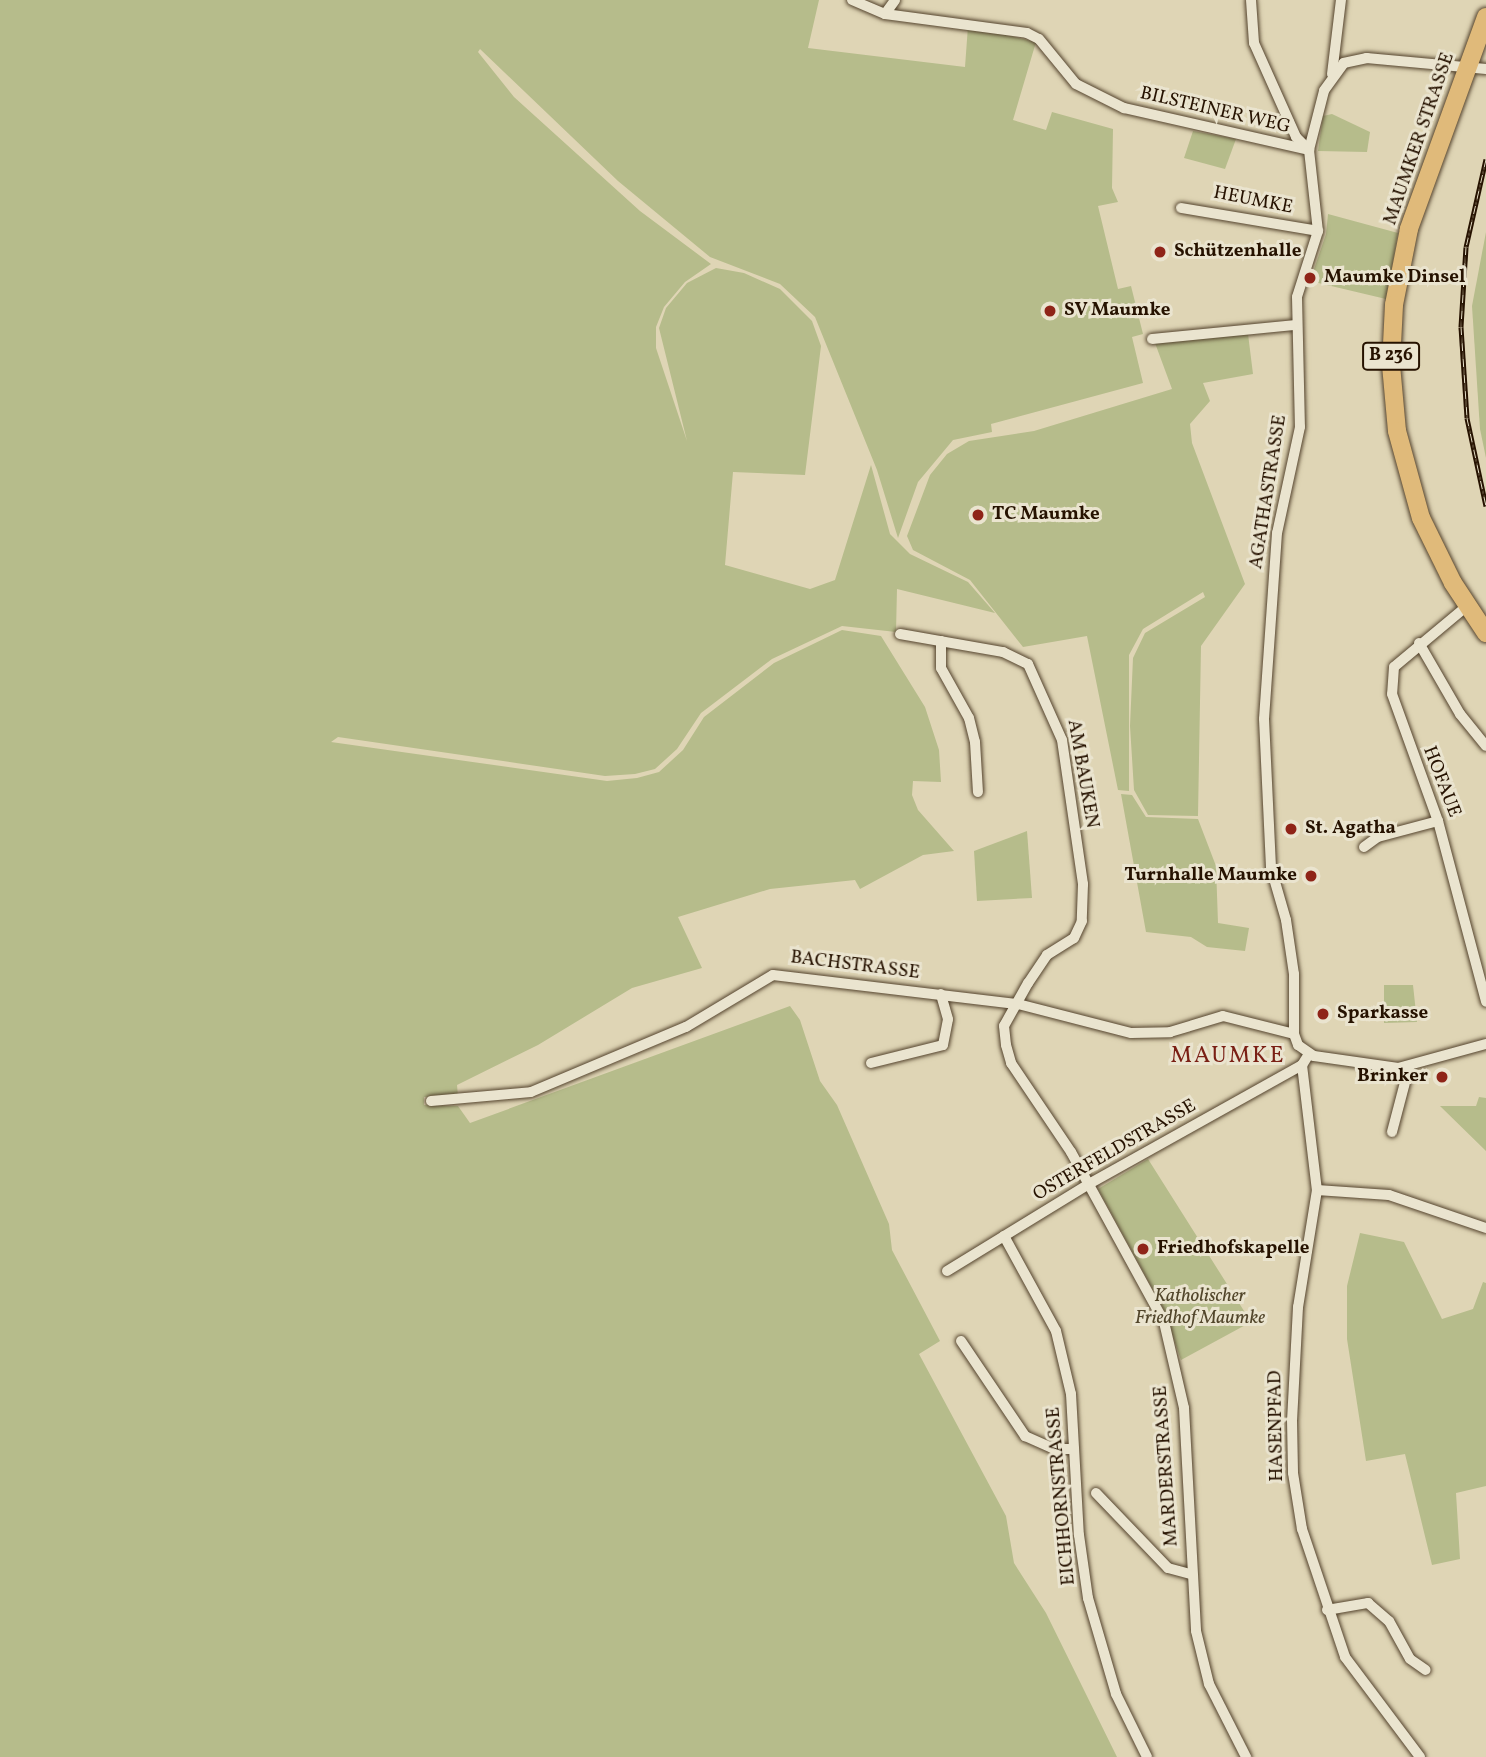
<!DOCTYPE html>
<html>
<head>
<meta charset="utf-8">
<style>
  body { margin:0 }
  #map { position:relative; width:1486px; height:1757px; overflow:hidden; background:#dfd5b5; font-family:Vollkorn,serif }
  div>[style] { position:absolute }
  .green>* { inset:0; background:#b6bc8b }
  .roads { filter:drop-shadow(0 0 2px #54432d) drop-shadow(0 0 2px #54432d) }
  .street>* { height:10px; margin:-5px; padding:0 5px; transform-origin:5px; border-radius:5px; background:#eae4cf }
  .primary>* { height:18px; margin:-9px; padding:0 9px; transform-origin:9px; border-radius:9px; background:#e0ba7a }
  .rail>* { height:5px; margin-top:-2.5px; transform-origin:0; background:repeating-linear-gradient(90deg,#eae4cf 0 8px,#261200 0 16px); box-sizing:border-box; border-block:2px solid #261200 }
  .dots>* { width:19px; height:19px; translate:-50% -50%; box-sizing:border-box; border:4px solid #eae4cf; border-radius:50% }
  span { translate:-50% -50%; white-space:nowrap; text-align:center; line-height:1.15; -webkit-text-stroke:6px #eae4cf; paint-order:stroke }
  .shield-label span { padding:2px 5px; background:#eae4cf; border:2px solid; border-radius:5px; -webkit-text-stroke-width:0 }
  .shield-label { font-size:18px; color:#261200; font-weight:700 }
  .street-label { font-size:19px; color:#261200 }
  .poi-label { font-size:19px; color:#261200; font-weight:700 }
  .left { translate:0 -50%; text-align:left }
  .right { translate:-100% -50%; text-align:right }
  .park-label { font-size:19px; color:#51452a; font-style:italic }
  .quarter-label { font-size:23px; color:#7a1f14; letter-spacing:2px }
</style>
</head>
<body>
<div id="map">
  <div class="green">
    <div style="clip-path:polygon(0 0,819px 0,808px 48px,965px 67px,968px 26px,1036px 42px,1013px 120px,1046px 130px,1052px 112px,1113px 129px,1112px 188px,1118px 202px,1098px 206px,1118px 289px,1131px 286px,1143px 334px,1132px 337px,1143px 383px,991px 424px,992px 432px,953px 440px,918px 482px,898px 538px,877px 470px,815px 317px,780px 284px,710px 257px,618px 181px,480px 49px,478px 52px,514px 97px,640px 211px,711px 264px,685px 282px,664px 307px,656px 327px,656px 348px,687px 441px,659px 328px,666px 308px,687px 283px,716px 268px,744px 273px,780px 289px,812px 321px,821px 346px,805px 475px,733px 472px,725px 565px,810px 589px,835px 580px,871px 465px,890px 534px,910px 554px,968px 582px,995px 613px,897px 589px,896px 632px,842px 626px,772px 659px,701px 713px,677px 749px,655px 769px,635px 774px,605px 776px,338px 737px,331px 742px,607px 781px,637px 778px,659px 772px,683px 750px,704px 717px,774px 663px,842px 630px,881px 636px,925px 707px,939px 750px,941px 782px,913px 781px,912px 795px,918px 810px,954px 851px,923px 855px,860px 889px,855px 880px,770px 889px,678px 917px,702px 968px,632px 988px,538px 1045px,457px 1085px,458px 1096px,424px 1097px,424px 1105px,458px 1106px,470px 1123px,790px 1006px,800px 1020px,820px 1081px,837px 1105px,889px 1224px,892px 1250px,940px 1341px,919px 1354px,1006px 1516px,1014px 1563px,1046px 1613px,1117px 1757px,0 1757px)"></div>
    <div style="clip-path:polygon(1332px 114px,1370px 132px,1367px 152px,1318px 151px,1323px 116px)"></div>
    <div style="clip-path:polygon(1193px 131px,1236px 139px,1225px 169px,1184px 158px)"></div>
    <div style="clip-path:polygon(1328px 214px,1398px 233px,1386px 299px,1310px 281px,1326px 234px)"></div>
    <div style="clip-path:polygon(1486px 232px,1486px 458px,1480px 429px,1472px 306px)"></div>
    <div style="clip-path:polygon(1248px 334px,1253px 374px,1203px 383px,1210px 401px,1190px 424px,1192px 443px,1245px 584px,1201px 646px,1198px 816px,1148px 815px,1134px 790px,1130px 726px,1133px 658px,1145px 633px,1205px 597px,1203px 592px,1143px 629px,1129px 655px,1129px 791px,1118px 790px,1087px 636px,1023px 647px,970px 580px,913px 550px,907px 536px,930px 475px,947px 454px,969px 441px,1034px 431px,1172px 389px,1155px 343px)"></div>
    <div style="clip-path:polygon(1121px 794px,1132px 795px,1146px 817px,1198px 819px,1216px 866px,1218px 923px,1249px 928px,1245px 951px,1207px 947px,1191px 937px,1146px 932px)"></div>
    <div style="clip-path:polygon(1027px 831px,1032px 898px,977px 901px,974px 851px)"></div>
    <div style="clip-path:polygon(1384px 985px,1413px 985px,1417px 1022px,1384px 1023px)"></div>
    <div style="clip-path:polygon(1479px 1097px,1486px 1098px,1486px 1151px,1440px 1106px,1476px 1106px)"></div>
    <div style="clip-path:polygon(1148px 1159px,1251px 1322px,1181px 1360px,1163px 1308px,1098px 1189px)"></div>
    <div style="clip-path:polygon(1360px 1233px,1404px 1242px,1442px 1319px,1473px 1309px,1483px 1282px,1486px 1283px,1486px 1486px,1456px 1493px,1460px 1559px,1432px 1565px,1405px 1454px,1366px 1461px,1347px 1339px,1347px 1286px)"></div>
  </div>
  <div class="roads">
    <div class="street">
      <div style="left:852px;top:0;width:36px;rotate:23deg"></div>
      <div style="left:885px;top:14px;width:143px;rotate:7.6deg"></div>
      <div style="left:1027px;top:33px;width:13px;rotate:27deg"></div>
      <div style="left:1039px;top:39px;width:58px;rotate:50.6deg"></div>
      <div style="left:1076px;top:84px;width:54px;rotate:26.6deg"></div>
      <div style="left:1124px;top:108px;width:190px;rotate:12.8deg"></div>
      <div style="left:1251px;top:0;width:43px;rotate:86deg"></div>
      <div style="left:1254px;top:43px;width:103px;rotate:65.9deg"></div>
      <div style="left:1296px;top:137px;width:16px;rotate:45deg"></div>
      <div style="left:885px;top:14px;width:17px;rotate:-54deg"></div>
      <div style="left:1486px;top:69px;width:120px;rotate:-174.7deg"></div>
      <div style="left:1367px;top:58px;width:24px;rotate:168deg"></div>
      <div style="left:1344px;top:63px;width:34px;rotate:126deg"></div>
      <div style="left:1324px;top:91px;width:61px;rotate:104.3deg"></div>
      <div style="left:1309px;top:150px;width:81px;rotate:83.7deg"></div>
      <div style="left:1318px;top:231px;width:69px;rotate:107.7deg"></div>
      <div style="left:1297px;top:297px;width:130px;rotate:88.7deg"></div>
      <div style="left:1300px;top:427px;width:108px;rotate:102.2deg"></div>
      <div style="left:1277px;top:533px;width:186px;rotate:94deg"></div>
      <div style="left:1264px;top:719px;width:149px;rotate:87.3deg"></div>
      <div style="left:1271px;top:868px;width:54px;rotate:73.9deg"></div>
      <div style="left:1286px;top:920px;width:55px;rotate:81.6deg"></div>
      <div style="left:1294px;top:974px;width:60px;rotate:90deg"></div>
      <div style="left:1294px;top:1034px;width:12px;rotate:70deg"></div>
      <div style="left:1298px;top:1045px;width:19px;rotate:35deg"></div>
      <div style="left:1314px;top:1056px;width:85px;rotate:8.1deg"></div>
      <div style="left:1398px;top:1068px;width:91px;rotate:-15.3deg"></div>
      <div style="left:1332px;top:74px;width:75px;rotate:-83.1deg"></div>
      <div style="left:1181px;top:208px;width:139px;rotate:9.5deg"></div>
      <div style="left:1152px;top:339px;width:145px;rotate:-5.6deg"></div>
      <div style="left:1467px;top:606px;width:95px;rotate:140.1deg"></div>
      <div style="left:1394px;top:667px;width:27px;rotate:94deg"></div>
      <div style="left:1392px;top:694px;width:135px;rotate:70.1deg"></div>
      <div style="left:1438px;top:821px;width:187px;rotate:75.1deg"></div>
      <div style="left:900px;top:634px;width:105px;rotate:9.9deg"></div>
      <div style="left:1003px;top:652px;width:28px;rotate:26deg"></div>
      <div style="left:1028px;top:664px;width:83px;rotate:65.9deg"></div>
      <div style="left:1062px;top:740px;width:146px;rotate:81.7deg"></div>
      <div style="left:1083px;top:884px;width:37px;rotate:92deg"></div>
      <div style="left:1082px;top:921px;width:19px;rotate:115deg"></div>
      <div style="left:1074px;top:938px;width:32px;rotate:148deg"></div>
      <div style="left:1047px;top:955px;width:34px;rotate:124deg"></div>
      <div style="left:1028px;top:983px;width:49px;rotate:119.2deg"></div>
      <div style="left:1004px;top:1026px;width:19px;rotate:84deg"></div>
      <div style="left:1006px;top:1045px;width:19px;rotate:74deg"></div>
      <div style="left:1011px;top:1063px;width:107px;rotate:56deg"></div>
      <div style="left:1071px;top:1152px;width:194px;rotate:61.3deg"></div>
      <div style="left:1164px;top:1322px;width:88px;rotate:76.9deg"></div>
      <div style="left:1184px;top:1408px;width:223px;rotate:86.9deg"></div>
      <div style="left:1196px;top:1631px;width:55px;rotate:76.2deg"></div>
      <div style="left:1209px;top:1684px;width:82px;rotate:63.1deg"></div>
      <div style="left:941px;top:641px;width:27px;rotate:90deg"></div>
      <div style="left:941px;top:668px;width:57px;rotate:60.8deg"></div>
      <div style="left:969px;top:718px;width:25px;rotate:76deg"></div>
      <div style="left:975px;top:742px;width:50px;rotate:86.6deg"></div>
      <div style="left:1419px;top:643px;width:82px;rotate:60deg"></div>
      <div style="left:1460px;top:714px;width:41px;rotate:50.9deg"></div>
      <div style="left:1364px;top:847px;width:17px;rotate:-36deg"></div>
      <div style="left:1378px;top:837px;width:62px;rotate:-14.9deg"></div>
      <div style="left:1309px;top:1054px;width:13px;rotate:122deg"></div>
      <div style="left:1302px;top:1065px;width:126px;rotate:83.2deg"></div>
      <div style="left:1317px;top:1190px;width:119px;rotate:99.2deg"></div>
      <div style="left:1298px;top:1307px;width:113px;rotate:93deg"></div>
      <div style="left:1292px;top:1420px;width:53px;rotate:88.9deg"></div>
      <div style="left:1293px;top:1473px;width:57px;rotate:80.9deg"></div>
      <div style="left:1302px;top:1529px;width:135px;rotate:71.4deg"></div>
      <div style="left:1345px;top:1657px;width:125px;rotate:53.1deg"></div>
      <div style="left:871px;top:1063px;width:74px;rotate:-14deg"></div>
      <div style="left:943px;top:1045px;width:26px;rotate:-79deg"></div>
      <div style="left:948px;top:1019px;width:26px;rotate:-106deg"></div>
      <div style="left:431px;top:1101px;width:100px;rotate:-5.1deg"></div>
      <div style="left:531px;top:1092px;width:168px;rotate:-22.8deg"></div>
      <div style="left:686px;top:1027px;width:101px;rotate:-30.9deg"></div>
      <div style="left:773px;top:975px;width:247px;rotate:6.8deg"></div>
      <div style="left:1018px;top:1004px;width:117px;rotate:14.4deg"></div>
      <div style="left:1131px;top:1033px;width:39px;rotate:-1deg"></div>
      <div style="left:1170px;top:1032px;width:55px;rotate:-16.8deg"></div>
      <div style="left:1223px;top:1016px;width:73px;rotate:14.2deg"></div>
      <div style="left:1392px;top:1132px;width:67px;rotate:-75.3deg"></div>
      <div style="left:1317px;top:1190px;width:72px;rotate:4deg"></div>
      <div style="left:1389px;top:1195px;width:102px;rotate:18.8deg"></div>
      <div style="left:1004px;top:1236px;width:108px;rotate:61.3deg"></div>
      <div style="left:1056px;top:1331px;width:65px;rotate:76.6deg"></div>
      <div style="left:1071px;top:1394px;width:141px;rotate:86.8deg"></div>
      <div style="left:1079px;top:1535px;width:64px;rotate:81.9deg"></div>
      <div style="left:1088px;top:1598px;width:100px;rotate:73.7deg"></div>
      <div style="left:1116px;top:1694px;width:70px;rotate:63.8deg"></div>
      <div style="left:947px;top:1271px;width:167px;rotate:-31.5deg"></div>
      <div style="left:1089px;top:1184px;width:244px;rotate:-29.2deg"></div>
      <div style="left:961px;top:1341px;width:115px;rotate:56deg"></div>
      <div style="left:1025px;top:1436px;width:32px;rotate:24deg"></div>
      <div style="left:1054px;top:1449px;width:20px"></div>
      <div style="left:1096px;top:1493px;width:104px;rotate:46.2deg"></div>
      <div style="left:1168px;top:1568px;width:24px;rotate:15deg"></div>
      <div style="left:1327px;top:1610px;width:42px;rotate:-9.7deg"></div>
      <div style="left:1368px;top:1603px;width:28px;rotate:41deg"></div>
      <div style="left:1389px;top:1621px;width:43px;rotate:61.1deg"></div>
      <div style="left:1410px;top:1659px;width:19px;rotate:35deg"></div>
    </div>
    <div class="primary">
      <div style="left:1486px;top:17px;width:226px;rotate:110deg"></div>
      <div style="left:1409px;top:229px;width:77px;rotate:101.2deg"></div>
      <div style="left:1394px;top:305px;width:60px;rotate:92.9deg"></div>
      <div style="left:1391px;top:365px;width:66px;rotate:84.8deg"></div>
      <div style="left:1397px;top:431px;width:90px;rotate:74.6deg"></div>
      <div style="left:1421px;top:518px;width:72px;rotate:63.8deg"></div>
      <div style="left:1453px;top:583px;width:60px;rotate:56.6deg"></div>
    </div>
  </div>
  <div class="rail">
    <div style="left:1486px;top:159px;width:90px;rotate:102.8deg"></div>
    <div style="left:1466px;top:247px;width:80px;rotate:93.6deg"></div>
    <div style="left:1461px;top:327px;width:91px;rotate:86.2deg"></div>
    <div style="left:1467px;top:418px;width:90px;rotate:77.8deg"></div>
  </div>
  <div class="dots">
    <div style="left:1160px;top:252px;background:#8f2418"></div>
    <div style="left:1310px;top:278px;background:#8f2418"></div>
    <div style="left:1050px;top:311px;background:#8f2418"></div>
    <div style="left:978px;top:515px;background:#8f2418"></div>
    <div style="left:1291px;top:829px;background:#8f2418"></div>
    <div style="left:1311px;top:876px;background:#8f2418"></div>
    <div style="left:1323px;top:1014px;background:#8f2418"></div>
    <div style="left:1442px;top:1077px;background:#8f2418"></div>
    <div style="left:1143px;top:1249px;background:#8f2418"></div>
  </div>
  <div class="shield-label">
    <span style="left:1391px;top:356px">B 236</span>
  </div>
  <div class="street-label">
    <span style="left:1215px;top:111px;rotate:13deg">BILSTEINER WEG</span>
    <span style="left:1420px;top:139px;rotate:-71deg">MAUMKER STRASSE</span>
    <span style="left:1253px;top:201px;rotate:11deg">HEUMKE</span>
    <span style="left:1269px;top:492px;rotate:-81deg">AGATHASTRASSE</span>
    <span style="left:1082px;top:774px;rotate:80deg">AM BAUKEN</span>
    <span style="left:1441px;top:782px;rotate:69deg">HOFAUE</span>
    <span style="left:855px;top:966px;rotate:7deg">BACHSTRASSE</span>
    <span style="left:1115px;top:1151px;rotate:-30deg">OSTERFELDSTRASSE</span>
    <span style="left:1277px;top:1426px;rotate:-91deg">HASENPFAD</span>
    <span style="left:1167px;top:1466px;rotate:-94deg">MARDERSTRASSE</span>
    <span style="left:1062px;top:1496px;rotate:-95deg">EICHHORNSTRASSE</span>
  </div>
  <div class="poi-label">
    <span class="left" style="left:1174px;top:252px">Schützenhalle</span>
    <span class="left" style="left:1324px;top:278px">Maumke Dinsel</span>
    <span class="left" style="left:1064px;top:311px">SV Maumke</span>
    <span class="left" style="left:992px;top:515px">TC Maumke</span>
    <span class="left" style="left:1305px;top:829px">St. Agatha</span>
    <span class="right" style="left:1297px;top:876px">Turnhalle Maumke</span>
    <span class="left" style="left:1337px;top:1014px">Sparkasse</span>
    <span class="right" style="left:1428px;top:1077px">Brinker</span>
    <span class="left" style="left:1157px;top:1249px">Friedhofskapelle</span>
  </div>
  <div class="park-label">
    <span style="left:1200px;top:1308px">Katholischer<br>Friedhof Maumke</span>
  </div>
  <div class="quarter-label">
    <span style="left:1228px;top:1056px">MAUMKE</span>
  </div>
</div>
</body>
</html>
